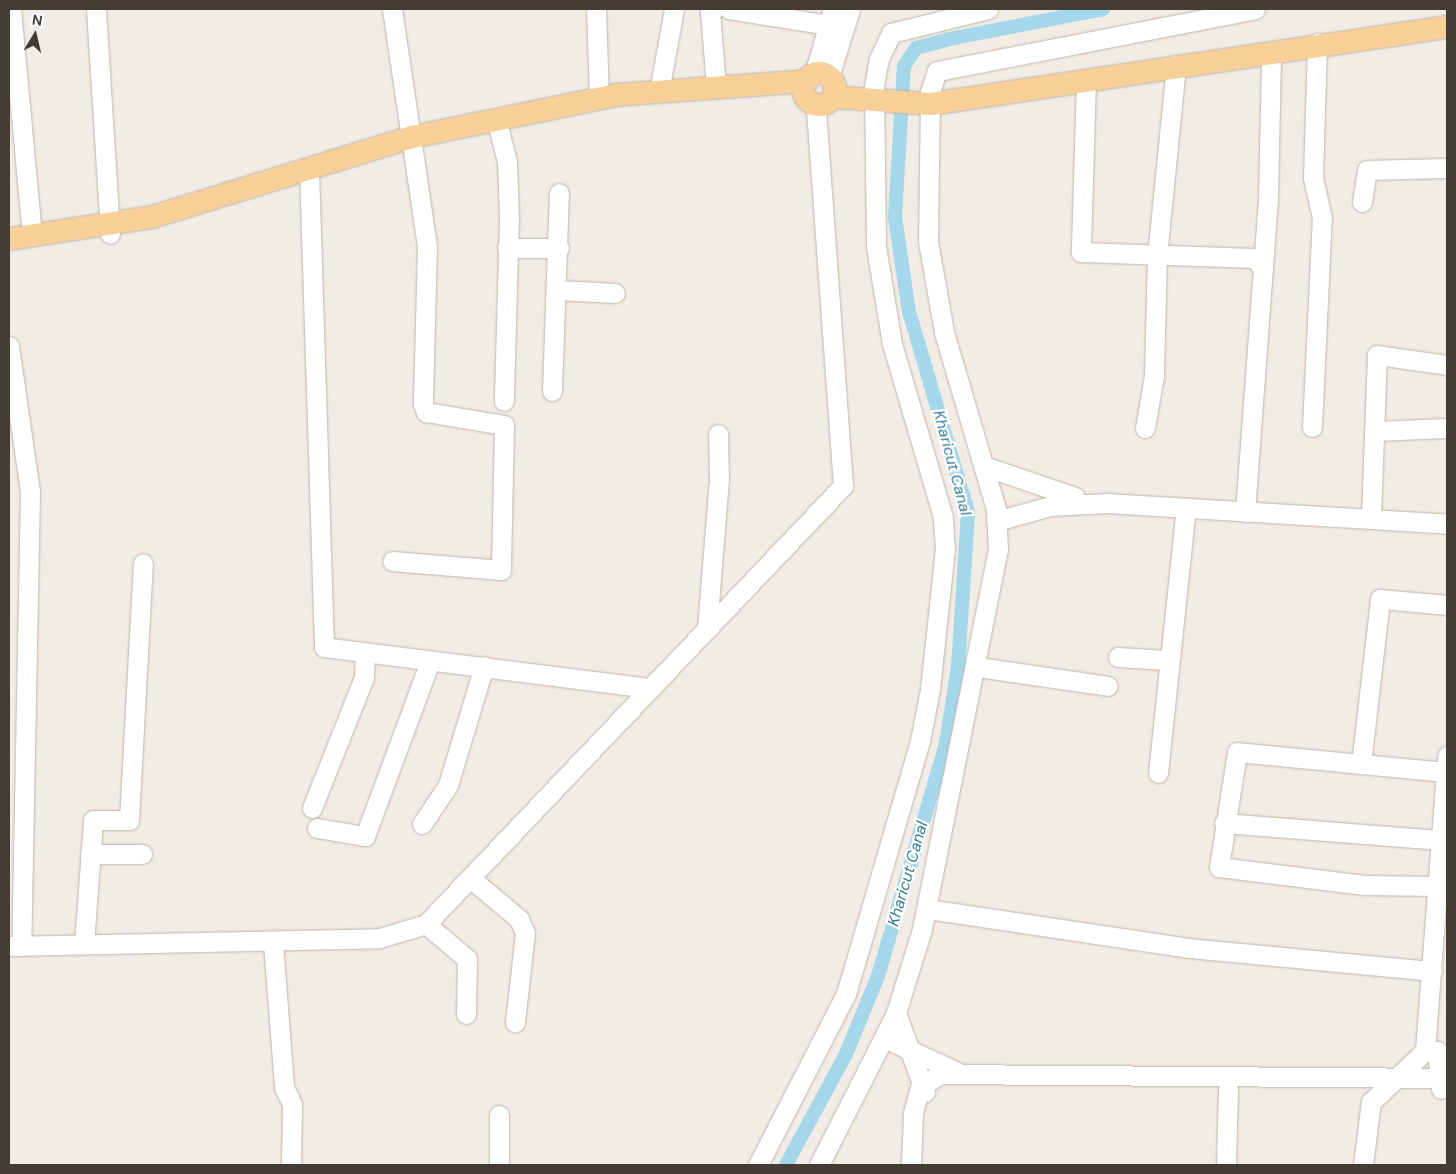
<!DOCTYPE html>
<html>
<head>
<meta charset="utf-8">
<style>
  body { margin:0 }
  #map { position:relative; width:1456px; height:1174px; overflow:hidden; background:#f1ece5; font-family:"DM Sans",sans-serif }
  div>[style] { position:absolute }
  .canal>* { height:14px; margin:-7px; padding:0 7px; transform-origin:7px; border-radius:7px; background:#a5d7ea }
  .roads { filter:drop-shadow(0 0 1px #bfb5ac) drop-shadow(0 0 1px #bfb5ac) }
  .minor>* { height:19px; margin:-9.5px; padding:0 9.5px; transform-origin:9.5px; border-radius:9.5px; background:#fff }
  .major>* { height:22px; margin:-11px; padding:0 11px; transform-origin:11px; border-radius:11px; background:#f6cf99 }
  .major>.ring { margin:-11px; padding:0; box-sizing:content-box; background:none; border:22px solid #f6cf99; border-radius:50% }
  span { translate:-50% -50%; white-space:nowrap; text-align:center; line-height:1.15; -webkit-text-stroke:4.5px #fff; paint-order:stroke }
  .water-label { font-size:16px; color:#337a97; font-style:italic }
  .frame { position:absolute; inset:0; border:10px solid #433c35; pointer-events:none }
  .north { position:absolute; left:10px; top:10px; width:50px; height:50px; -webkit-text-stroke:4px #fff; paint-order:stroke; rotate:9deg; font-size:14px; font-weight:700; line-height:20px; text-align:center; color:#433c35 }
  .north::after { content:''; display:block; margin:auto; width:18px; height:22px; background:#433c35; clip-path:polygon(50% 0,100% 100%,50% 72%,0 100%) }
</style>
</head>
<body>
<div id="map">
  <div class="canal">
    <div style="left:786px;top:1165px;width:126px;rotate:-61.6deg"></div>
    <div style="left:846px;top:1054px;width:84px;rotate:-67.7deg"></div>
    <div style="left:878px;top:976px;width:243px;rotate:-73.7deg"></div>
    <div style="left:946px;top:743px;width:77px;rotate:-81deg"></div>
    <div style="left:958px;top:667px;width:155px;rotate:-86.3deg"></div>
    <div style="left:968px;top:512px;width:209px;rotate:-106.4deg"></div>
    <div style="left:909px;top:312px;width:96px;rotate:-98.4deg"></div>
    <div style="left:895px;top:217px;width:151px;rotate:-86.6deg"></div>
    <div style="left:904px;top:66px;width:22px;rotate:-56deg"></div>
    <div style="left:916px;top:48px;width:34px;rotate:-15deg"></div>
    <div style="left:949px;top:39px;width:157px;rotate:-11deg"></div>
  </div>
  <div class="roads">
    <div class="minor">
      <div style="left:11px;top:9px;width:227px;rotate:84.7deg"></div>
      <div style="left:96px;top:9px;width:225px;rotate:86.4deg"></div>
      <div style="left:392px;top:9px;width:240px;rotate:81.6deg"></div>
      <div style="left:427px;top:246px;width:158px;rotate:91.5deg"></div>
      <div style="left:423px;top:404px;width:9px;rotate:69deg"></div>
      <div style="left:426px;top:412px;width:79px;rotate:9.5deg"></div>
      <div style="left:504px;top:425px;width:145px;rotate:91.2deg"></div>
      <div style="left:501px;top:570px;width:109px;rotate:-175.3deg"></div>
      <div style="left:596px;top:9px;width:89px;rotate:88.1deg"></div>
      <div style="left:714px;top:9px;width:5px;rotate:143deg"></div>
      <div style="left:710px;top:12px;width:75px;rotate:85.4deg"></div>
      <div style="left:729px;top:9px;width:100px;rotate:9.2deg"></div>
      <div style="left:814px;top:75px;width:69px;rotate:-73.9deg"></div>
      <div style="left:829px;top:77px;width:71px;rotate:-72.8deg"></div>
      <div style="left:1086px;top:79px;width:173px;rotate:91.7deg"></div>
      <div style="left:1081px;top:252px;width:174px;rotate:2deg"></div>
      <div style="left:1255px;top:258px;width:14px;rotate:54deg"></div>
      <div style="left:659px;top:91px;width:83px;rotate:-79.6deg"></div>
      <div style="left:499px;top:130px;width:32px;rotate:76deg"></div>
      <div style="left:507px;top:161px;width:56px;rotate:88deg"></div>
      <div style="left:509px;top:217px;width:184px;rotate:91.6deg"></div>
      <div style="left:309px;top:169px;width:478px;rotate:88.2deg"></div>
      <div style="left:324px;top:647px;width:328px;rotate:7.2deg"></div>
      <div style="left:1362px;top:202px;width:32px;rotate:-81deg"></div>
      <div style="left:1367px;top:170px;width:80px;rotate:-1.4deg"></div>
      <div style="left:507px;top:248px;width:52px"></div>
      <div style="left:559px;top:290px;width:56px;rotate:3.1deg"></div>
      <div style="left:9px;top:346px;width:147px;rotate:81.8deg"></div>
      <div style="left:30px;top:491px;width:455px;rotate:91.1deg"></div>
      <div style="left:552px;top:391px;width:198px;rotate:-88deg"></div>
      <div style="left:1312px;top:427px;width:209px;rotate:-87.3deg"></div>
      <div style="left:1322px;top:218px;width:41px;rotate:-102.7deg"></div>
      <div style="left:1313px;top:178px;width:135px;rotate:-88.3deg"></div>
      <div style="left:1145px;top:428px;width:53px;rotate:-80.2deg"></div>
      <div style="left:1154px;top:376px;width:120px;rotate:-88.6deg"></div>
      <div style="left:1157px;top:256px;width:192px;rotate:-84.3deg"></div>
      <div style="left:1374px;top:431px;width:73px;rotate:-2.4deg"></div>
      <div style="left:984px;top:466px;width:96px;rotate:18.8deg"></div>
      <div style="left:1245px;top:512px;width:313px;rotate:-85.8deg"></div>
      <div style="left:1268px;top:200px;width:149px;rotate:-88.8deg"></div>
      <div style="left:1371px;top:517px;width:162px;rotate:-87.9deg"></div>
      <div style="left:1377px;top:355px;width:71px;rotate:8.1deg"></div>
      <div style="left:996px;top:521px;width:56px;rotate:-15.5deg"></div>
      <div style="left:1050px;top:506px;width:58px;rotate:-3deg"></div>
      <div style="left:1108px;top:503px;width:340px;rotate:3.5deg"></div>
      <div style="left:707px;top:628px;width:148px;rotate:-85.4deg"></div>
      <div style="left:719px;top:480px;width:46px;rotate:-91.2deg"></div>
      <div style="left:1118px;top:657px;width:49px;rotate:3.5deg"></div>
      <div style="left:978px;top:667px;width:131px;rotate:8.3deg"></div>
      <div style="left:1361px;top:764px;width:166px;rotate:-83.4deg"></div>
      <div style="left:1380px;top:599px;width:67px;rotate:5.1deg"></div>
      <div style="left:1158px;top:773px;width:266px;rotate:-84deg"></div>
      <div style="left:312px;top:808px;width:141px;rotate:-68.3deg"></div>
      <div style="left:364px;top:677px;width:24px;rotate:-88deg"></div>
      <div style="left:1224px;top:823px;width:218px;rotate:4.5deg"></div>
      <div style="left:422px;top:824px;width:47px;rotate:-56.3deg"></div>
      <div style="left:448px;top:785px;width:124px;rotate:-73.2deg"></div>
      <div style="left:317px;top:828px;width:49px;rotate:9.5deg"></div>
      <div style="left:365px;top:836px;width:187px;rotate:-69.6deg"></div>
      <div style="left:90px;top:854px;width:52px"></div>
      <div style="left:470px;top:878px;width:64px;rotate:39.9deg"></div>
      <div style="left:519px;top:919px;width:15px;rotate:67deg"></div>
      <div style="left:525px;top:933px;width:90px;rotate:96.4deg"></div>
      <div style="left:1438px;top:886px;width:74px;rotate:-179.2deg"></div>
      <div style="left:1364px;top:885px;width:146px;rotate:-172.9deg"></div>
      <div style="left:1219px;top:867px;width:116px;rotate:-81.1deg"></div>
      <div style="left:1237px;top:752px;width:210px;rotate:5.5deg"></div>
      <div style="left:928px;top:909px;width:264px;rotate:8.5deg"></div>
      <div style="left:1189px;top:948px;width:244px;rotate:5.4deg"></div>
      <div style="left:426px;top:924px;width:54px;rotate:40.5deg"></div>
      <div style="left:467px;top:959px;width:55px;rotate:91deg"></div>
      <div style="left:273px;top:943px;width:144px;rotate:85.6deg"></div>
      <div style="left:284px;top:1087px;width:19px;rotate:65deg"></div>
      <div style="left:292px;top:1104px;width:61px;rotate:90.9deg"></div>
      <div style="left:84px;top:944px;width:124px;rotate:-85.8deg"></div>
      <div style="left:93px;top:820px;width:36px"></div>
      <div style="left:129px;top:820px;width:257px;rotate:-86.9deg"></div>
      <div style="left:9px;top:946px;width:371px;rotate:-1.2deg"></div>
      <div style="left:380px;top:938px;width:48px;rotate:-16.9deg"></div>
      <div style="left:426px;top:924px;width:605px;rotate:-46.41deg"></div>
      <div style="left:843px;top:486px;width:382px;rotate:-94.1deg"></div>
      <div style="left:896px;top:1013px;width:84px;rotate:69.8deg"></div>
      <div style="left:884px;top:1038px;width:81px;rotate:25deg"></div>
      <div style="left:1425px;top:1051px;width:12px"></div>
      <div style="left:1437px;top:1051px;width:38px;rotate:84deg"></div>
      <div style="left:499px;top:1165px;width:50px;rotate:-90deg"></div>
      <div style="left:758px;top:1165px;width:192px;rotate:-62.8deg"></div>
      <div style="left:846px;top:994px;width:264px;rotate:-73.7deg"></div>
      <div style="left:920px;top:741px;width:53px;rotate:-79.1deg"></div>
      <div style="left:930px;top:689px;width:141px;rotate:-83.9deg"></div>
      <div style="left:945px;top:549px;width:32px;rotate:-94deg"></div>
      <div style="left:943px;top:517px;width:180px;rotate:-106.4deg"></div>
      <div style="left:892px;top:344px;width:99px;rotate:-99.3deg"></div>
      <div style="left:876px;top:246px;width:160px;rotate:-90.7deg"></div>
      <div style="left:874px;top:86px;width:27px;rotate:-80deg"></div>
      <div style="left:879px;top:59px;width:29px;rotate:-65deg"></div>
      <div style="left:891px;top:33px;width:100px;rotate:-13.9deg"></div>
      <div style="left:819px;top:1165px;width:170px;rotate:-63.1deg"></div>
      <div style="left:896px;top:1013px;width:88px;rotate:-72.8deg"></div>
      <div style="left:922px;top:929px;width:387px;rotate:-78.7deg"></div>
      <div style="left:998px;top:550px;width:41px;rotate:-92.8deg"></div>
      <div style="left:996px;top:509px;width:184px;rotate:-106.4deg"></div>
      <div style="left:944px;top:332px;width:92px;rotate:-100deg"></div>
      <div style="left:928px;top:241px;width:149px;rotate:-89.2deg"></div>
      <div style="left:930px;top:92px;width:22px;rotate:-72deg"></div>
      <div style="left:937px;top:71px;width:324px;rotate:-11deg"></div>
      <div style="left:911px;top:1165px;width:52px;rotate:-87.8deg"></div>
      <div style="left:913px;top:1113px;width:27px;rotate:-75deg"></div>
      <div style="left:920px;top:1087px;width:24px;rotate:-33deg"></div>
      <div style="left:940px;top:1074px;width:507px;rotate:0.45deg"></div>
      <div style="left:1226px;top:1165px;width:76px;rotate:-88.5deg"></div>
      <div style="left:1363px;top:1165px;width:64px;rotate:-82.8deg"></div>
      <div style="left:1371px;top:1102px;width:74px;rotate:-43.4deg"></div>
      <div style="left:1425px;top:1051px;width:296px;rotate:-85.7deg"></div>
    </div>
    <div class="major">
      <div class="ring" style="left:803px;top:73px;width:10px;height:10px"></div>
      <div style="left:833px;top:97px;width:98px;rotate:4.1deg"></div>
      <div style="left:931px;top:104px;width:522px;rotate:-8.49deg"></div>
      <div style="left:9px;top:239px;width:145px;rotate:-8.7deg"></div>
      <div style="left:152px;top:217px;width:272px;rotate:-17.1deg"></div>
      <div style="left:412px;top:137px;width:208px;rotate:-11.6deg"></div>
      <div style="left:616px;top:95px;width:191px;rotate:-4.2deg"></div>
    </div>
  </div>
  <div class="water-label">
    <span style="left:952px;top:463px;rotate:75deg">Kharicut Canal</span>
    <span style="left:908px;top:874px;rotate:-74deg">Kharicut Canal</span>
  </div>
  <div class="frame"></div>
  <div class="north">N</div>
</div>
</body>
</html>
